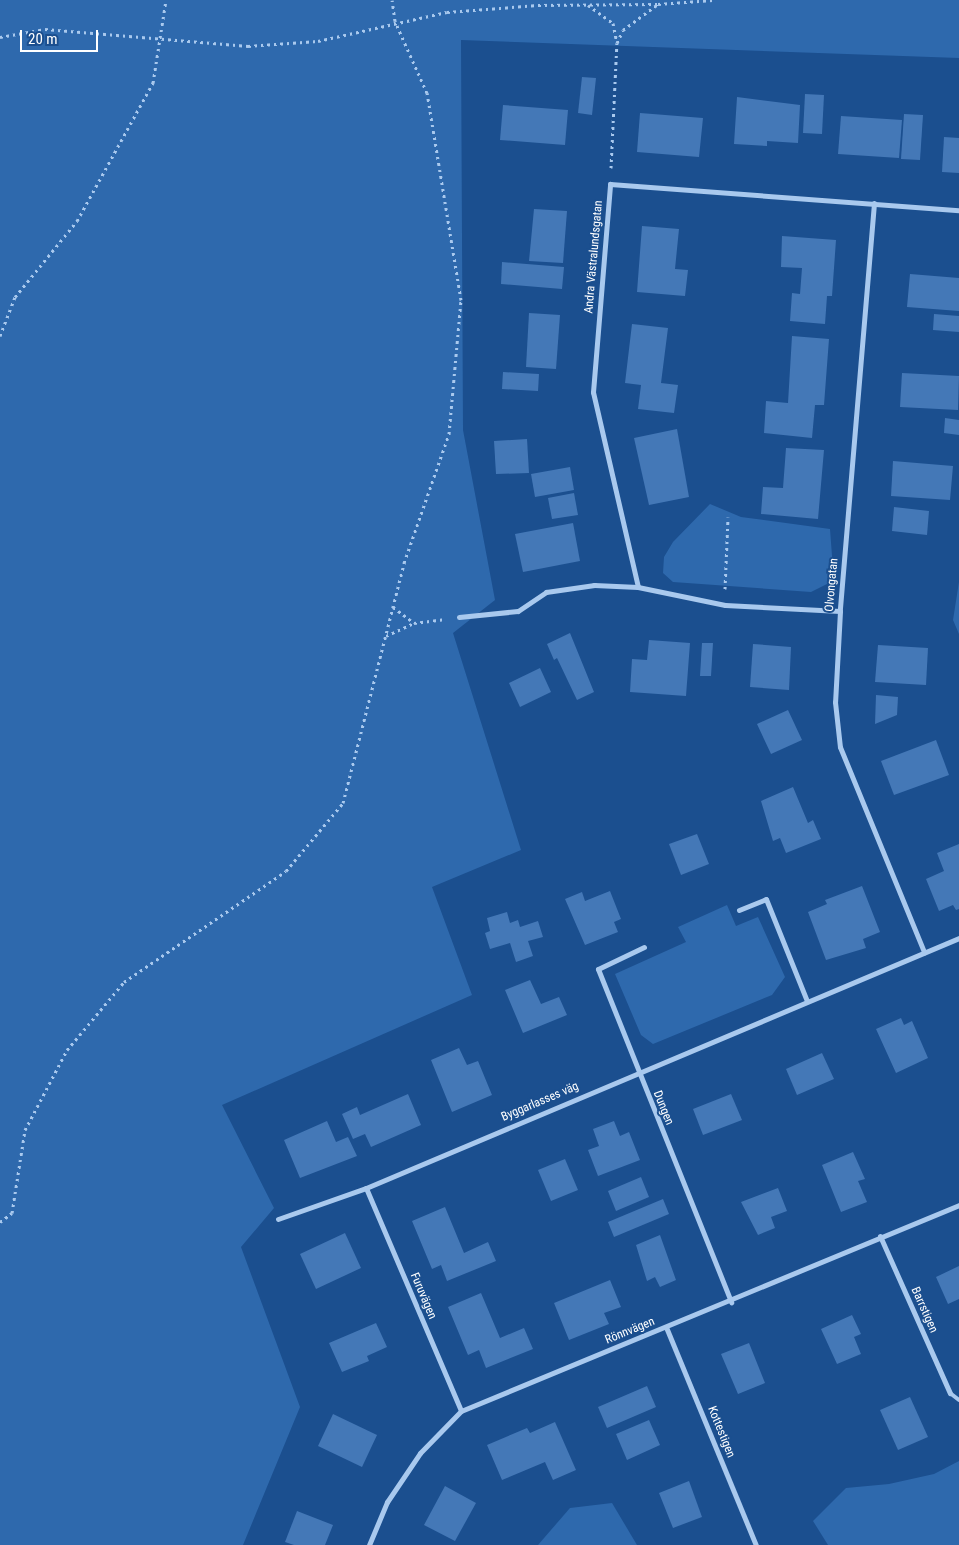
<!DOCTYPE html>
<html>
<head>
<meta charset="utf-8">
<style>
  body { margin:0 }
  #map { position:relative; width:959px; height:1545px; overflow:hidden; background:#1b4f8f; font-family:"Roboto Condensed",sans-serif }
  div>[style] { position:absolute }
  .green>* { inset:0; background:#2e69ad }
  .building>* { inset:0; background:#4478b7 }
  .path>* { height:3px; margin-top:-1.5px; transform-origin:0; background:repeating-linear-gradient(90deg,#a9c9ee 0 2.5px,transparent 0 6.5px) }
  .lane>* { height:4px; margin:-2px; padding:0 2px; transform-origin:2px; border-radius:2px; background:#a9c9ee }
  .street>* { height:5px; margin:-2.5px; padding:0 2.5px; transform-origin:2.5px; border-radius:2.5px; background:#a9c9ee }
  span { translate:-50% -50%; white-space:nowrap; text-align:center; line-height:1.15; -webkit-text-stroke:4px #1b4f8f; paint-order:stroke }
  .street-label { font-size:12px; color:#fff }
  .scale { position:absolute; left:20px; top:30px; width:78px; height:22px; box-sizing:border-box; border:2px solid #fff; border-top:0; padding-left:6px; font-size:15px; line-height:18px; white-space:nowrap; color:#fff; -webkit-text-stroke:4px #1b4f8f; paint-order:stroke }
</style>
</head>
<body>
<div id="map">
  <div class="green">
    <div style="clip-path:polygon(0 0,959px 0,959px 58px,461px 40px,463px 430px,495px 600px,453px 633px,521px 850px,432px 887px,472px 995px,222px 1105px,274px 1208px,241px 1247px,300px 1407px,243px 1545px,0 1545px)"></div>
    <div style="clip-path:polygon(710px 504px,741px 517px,830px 529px,833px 569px,831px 582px,811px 592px,673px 582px,663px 573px,664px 557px,673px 542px)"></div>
    <div style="clip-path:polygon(959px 582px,959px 634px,953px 620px)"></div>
    <div style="clip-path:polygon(727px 905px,736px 926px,758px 917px,785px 977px,772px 995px,653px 1044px,641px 1035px,615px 974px,686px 942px,678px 927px)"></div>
    <div style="clip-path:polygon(959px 1461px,959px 1545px,828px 1545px,813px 1521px,846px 1488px,889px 1484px,934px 1474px)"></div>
    <div style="clip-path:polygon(612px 1503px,637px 1545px,538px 1545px,570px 1508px)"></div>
  </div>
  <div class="building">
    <div style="clip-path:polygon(582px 77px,596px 78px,592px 115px,578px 113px)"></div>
    <div style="clip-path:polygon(805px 94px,824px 95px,822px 134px,803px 133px)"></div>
    <div style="clip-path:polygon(737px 97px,800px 105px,798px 143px,767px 141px,767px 146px,734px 144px)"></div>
    <div style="clip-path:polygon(503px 105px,568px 110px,565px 145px,500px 140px)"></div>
    <div style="clip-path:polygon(640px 113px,703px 118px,699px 157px,637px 152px)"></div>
    <div style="clip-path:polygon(904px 114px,923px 115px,920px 160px,901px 159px)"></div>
    <div style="clip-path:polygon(841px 116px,902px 120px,899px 158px,838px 154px)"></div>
    <div style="clip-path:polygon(944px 137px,959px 138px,959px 173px,942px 172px)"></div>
    <div style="clip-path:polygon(534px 209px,567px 211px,563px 263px,529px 261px)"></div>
    <div style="clip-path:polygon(642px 226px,679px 229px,675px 269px,688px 270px,685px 296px,637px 292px)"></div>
    <div style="clip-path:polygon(782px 236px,836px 240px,832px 296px,827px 296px,825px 324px,790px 321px,792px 293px,800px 294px,802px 268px,781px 267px)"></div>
    <div style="clip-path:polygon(502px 262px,564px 267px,562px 289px,501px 284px)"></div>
    <div style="clip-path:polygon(910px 274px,959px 278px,959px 311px,907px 307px)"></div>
    <div style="clip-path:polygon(529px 313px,560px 315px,556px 369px,526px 367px)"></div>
    <div style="clip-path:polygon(934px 314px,959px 316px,959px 332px,933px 330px)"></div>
    <div style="clip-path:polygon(632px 324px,668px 328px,661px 383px,678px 385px,674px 413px,638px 409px,641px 385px,625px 383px)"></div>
    <div style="clip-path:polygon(792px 336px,829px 339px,824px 405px,815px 405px,812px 438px,764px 433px,766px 401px,788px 403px)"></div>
    <div style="clip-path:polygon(503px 372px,539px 374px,538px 391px,502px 389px)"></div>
    <div style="clip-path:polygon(902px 373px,959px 376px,958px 410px,900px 407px)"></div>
    <div style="clip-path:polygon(945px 418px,959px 420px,959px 435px,944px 433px)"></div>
    <div style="clip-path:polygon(677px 429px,689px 497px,649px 505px,634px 438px)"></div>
    <div style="clip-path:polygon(527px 439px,529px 473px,496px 474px,494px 441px)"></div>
    <div style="clip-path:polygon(786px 448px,824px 450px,818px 519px,761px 514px,763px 487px,783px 488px)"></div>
    <div style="clip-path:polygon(893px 461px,953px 466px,950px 500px,891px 496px)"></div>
    <div style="clip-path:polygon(570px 467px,574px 490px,535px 497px,531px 474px)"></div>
    <div style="clip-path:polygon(574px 493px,578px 515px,552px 519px,548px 498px)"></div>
    <div style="clip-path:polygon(894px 507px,929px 511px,927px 535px,892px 531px)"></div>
    <div style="clip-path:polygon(573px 523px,580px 561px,523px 572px,515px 534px)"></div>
    <div style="clip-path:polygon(570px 633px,594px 692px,577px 700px,557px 658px,554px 660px,547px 644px)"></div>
    <div style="clip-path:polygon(649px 640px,690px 643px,686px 696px,630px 692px,632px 659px,647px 660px)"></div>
    <div style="clip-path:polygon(702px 643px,713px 643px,711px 676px,700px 676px)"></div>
    <div style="clip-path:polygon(753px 644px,791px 647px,789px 690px,750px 687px)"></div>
    <div style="clip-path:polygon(878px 645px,928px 648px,926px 685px,875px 682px)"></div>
    <div style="clip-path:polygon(540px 668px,551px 692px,520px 707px,509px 683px)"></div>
    <div style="clip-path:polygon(876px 695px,898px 697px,897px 715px,875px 724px)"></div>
    <div style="clip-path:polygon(788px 710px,802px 740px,771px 754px,757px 724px)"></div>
    <div style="clip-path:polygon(936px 740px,949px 775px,894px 795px,881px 761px)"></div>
    <div style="clip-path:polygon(793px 787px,808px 823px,813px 820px,821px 839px,786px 853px,780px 838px,773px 841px,761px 801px)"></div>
    <div style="clip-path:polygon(697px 834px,709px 864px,681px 875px,669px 844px)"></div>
    <div style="clip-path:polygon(959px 844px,959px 909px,956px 910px,953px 905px,939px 911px,926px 879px,944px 871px,937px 853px)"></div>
    <div style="clip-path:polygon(862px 886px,880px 932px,863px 939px,866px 948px,826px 960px,808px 912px,827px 904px,825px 900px)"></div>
    <div style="clip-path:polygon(610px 891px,621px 919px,614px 922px,618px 932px,585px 945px,565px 899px,582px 892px,585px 901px)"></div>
    <div style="clip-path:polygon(507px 912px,510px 923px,518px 920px,520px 927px,538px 921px,543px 937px,528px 941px,533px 956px,516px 962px,510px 943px,490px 949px,485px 933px,490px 931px,487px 918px)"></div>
    <div style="clip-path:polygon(530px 980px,541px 1004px,559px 997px,567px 1015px,523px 1033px,505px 990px)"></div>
    <div style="clip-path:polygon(901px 1018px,904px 1025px,912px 1021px,928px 1058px,896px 1073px,876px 1029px)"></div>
    <div style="clip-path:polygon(459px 1048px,467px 1065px,478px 1061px,492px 1095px,452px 1112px,431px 1060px)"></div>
    <div style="clip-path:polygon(822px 1053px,834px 1079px,797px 1095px,786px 1069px)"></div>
    <div style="clip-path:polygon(408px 1094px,421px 1125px,371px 1147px,365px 1134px,353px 1139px,342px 1114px,357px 1107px,360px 1115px)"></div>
    <div style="clip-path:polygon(731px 1094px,742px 1120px,703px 1135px,693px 1109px)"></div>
    <div style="clip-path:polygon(327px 1121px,336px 1142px,348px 1137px,357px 1156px,300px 1178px,284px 1140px)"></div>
    <div style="clip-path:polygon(614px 1121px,620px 1136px,629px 1132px,640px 1160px,598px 1176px,588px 1150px,599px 1146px,593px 1129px)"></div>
    <div style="clip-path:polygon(853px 1152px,865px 1179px,858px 1181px,867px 1202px,841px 1212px,822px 1165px)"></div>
    <div style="clip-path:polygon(565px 1159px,578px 1190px,551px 1201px,538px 1170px)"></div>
    <div style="clip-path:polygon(641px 1177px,649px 1197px,616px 1211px,608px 1191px)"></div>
    <div style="clip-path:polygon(778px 1188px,787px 1211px,771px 1217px,775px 1228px,758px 1235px,741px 1202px)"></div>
    <div style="clip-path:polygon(663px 1199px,669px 1214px,614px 1237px,608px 1222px)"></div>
    <div style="clip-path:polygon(445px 1207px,464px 1253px,488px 1242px,496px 1261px,447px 1281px,441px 1265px,432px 1269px,412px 1221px)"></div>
    <div style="clip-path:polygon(345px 1233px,361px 1268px,316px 1289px,300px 1254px)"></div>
    <div style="clip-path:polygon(660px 1235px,676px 1280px,660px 1287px,655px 1277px,647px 1281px,636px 1245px)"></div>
    <div style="clip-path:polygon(959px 1266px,959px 1299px,948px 1304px,936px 1277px)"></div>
    <div style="clip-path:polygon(610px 1280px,621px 1307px,604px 1313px,609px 1324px,569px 1340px,554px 1303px)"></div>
    <div style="clip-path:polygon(481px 1293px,500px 1338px,524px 1328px,533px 1349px,486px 1368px,479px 1350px,468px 1355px,448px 1307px)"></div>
    <div style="clip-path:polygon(852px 1315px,861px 1334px,854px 1337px,861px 1354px,837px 1364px,821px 1329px)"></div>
    <div style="clip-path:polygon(376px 1323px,387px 1347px,367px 1356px,369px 1361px,342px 1372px,329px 1343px)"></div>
    <div style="clip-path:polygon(749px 1343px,765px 1383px,738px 1394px,721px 1354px)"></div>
    <div style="clip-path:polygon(647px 1386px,656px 1407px,607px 1428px,598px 1407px)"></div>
    <div style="clip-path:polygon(910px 1397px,928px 1437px,898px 1450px,880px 1410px)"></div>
    <div style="clip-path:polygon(333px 1414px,377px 1435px,362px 1467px,318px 1446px)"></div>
    <div style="clip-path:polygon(649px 1420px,660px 1445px,627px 1460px,616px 1434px)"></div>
    <div style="clip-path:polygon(555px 1422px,576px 1470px,553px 1480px,545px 1462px,502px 1480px,487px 1445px,527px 1428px,530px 1433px)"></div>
    <div style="clip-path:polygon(689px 1481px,702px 1517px,673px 1528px,659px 1493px)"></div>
    <div style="clip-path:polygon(445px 1486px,476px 1503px,455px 1541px,424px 1525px)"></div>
    <div style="clip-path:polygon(297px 1511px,333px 1525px,325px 1545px,294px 1545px,285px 1542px)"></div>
  </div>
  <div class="path">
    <div style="left:588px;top:5px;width:31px;rotate:36deg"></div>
    <div style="left:613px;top:23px;width:20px;rotate:79deg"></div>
    <div style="left:0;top:37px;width:46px;rotate:-10.1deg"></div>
    <div style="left:45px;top:29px;width:204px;rotate:4.8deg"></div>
    <div style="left:248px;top:46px;width:70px;rotate:-4.1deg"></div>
    <div style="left:318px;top:41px;width:132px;rotate:-12.7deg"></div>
    <div style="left:447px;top:12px;width:91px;rotate:-4.4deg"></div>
    <div style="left:538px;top:5px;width:120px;rotate:-0.5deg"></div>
    <div style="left:611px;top:168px;width:125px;rotate:-87.3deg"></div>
    <div style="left:617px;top:43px;width:14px;rotate:-65deg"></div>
    <div style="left:623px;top:30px;width:44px;rotate:-36.6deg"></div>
    <div style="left:658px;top:4px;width:55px;rotate:-4.2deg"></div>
    <div style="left:0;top:336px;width:42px;rotate:-69deg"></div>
    <div style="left:15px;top:297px;width:98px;rotate:-50.8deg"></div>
    <div style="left:77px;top:221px;width:158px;rotate:-61.2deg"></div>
    <div style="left:153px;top:83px;width:84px;rotate:-81.1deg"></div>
    <div style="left:725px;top:589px;width:72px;rotate:-87.6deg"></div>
    <div style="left:393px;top:607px;width:26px;rotate:37deg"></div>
    <div style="left:414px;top:623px;width:32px;rotate:-7deg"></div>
    <div style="left:386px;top:636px;width:31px;rotate:-25deg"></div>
    <div style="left:0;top:1222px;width:15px;rotate:-37deg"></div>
    <div style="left:12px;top:1213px;width:84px;rotate:-81.1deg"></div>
    <div style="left:25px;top:1130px;width:90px;rotate:-62.3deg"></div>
    <div style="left:67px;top:1050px;width:89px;rotate:-50deg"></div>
    <div style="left:124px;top:982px;width:196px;rotate:-34.4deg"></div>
    <div style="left:286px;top:871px;width:89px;rotate:-50deg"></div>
    <div style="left:343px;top:803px;width:248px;rotate:-75.7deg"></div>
    <div style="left:404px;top:563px;width:137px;rotate:-70.8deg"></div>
    <div style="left:449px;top:434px;width:135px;rotate:-84.9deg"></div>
    <div style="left:461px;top:300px;width:210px;rotate:-99.3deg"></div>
    <div style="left:427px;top:93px;width:79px;rotate:-114deg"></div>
    <div style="left:395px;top:21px;width:21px;rotate:-98deg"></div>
  </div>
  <div class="lane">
    <div style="left:950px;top:1393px;width:11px;rotate:38deg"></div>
  </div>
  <div class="street">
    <div style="left:874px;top:203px;width:409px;rotate:94.8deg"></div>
    <div style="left:840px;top:611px;width:91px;rotate:93.1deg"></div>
    <div style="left:835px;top:702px;width:45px;rotate:83.7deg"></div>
    <div style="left:840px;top:747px;width:222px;rotate:67.7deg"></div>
    <div style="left:840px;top:611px;width:115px;rotate:-177deg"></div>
    <div style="left:725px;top:605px;width:89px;rotate:-168.3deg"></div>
    <div style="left:638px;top:587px;width:200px;rotate:-103deg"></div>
    <div style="left:593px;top:392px;width:209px;rotate:-85.3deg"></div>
    <div style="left:610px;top:184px;width:350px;rotate:4.3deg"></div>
    <div style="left:459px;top:617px;width:59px;rotate:-5.8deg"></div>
    <div style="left:518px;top:611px;width:34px;rotate:-34deg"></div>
    <div style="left:546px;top:592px;width:49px;rotate:-8.3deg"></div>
    <div style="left:594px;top:585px;width:44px;rotate:2.6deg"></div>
    <div style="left:739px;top:910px;width:29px;rotate:-22deg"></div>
    <div style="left:766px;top:899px;width:110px;rotate:68.1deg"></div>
    <div style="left:644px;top:947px;width:51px;rotate:154.4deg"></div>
    <div style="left:598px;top:969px;width:359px;rotate:68.2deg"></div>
    <div style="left:366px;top:1188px;width:242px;rotate:66.9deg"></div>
    <div style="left:278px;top:1219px;width:93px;rotate:-19.4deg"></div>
    <div style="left:366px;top:1188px;width:644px;rotate:-22.86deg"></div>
    <div style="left:880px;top:1236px;width:172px;rotate:66deg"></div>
    <div style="left:666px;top:1327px;width:236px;rotate:67.6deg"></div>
    <div style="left:369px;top:1545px;width:47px;rotate:-67.3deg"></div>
    <div style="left:387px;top:1502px;width:59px;rotate:-56deg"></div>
    <div style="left:420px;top:1453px;width:59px;rotate:-45.7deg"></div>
    <div style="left:461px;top:1411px;width:539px;rotate:-22.47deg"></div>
  </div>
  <div class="street-label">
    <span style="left:594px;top:257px;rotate:-85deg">Andra Västralundsgatan</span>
    <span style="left:832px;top:585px;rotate:-85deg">Olvongatan</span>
    <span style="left:540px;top:1102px;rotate:-23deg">Byggarlasses väg</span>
    <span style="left:663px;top:1108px;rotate:68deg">Dungen</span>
    <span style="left:423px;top:1296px;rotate:67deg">Furuvägen</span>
    <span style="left:924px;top:1310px;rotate:66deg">Barrstigen</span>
    <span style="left:630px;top:1331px;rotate:-22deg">Rönnvägen</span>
    <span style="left:721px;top:1432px;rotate:68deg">Kottestigen</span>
  </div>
  <div class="scale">20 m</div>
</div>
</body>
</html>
